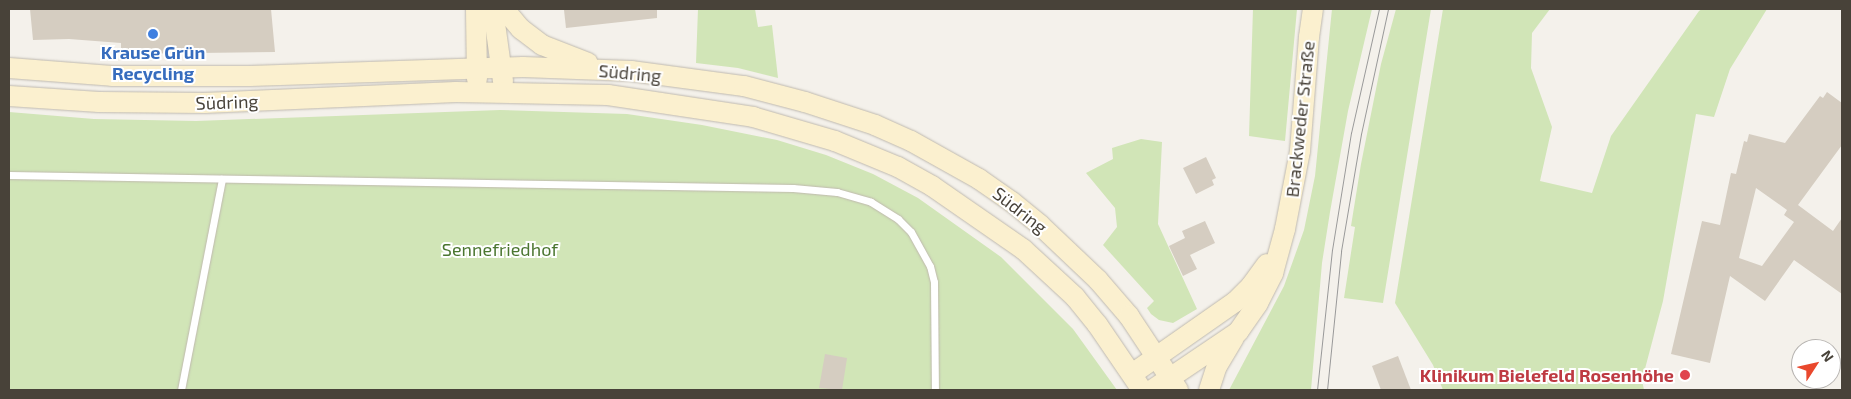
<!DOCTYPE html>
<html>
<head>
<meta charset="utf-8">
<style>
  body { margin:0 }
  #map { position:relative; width:1851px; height:399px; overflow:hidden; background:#f4f1eb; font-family:"Exo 2",sans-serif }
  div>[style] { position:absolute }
  .green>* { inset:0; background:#d1e5b7 }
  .building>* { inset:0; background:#d5cdc1 }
  .roads { filter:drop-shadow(0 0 1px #bfb9ae) drop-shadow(0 0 1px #bfb9ae) }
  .lane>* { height:7px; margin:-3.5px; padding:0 3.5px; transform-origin:3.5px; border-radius:3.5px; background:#fff }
  .secondary>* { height:20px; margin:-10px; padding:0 10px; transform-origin:10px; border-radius:10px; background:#fbf0cf }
  .tram>* { height:1px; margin:-0.5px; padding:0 0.5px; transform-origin:0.5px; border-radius:0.5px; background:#999 }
  .dots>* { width:14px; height:14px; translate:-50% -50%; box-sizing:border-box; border:2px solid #fff; border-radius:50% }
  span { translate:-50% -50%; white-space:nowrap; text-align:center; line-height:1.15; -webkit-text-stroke:4px #fff; paint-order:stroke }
  .shop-label { font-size:18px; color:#366cbe; font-weight:700 }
  .street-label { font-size:18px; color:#484239 }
  .park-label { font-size:18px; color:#4b7630 }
  .health-label { font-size:18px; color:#be3a42; font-weight:700 }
  .right { translate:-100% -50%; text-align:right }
  .frame { position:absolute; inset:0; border:10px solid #484239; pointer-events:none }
  .north { position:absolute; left:1791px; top:339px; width:50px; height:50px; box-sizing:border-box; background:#fff; border:1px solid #b6b3b0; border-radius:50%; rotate:55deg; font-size:14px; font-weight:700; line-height:20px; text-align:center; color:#484239 }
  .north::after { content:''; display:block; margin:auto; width:18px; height:22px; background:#e9482d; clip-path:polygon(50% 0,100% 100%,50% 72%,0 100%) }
</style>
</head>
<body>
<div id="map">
  <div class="green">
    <div style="clip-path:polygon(698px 9px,755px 9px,758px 27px,772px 25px,778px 78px,738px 68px,696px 63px)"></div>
    <div style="clip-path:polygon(1253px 9px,1297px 9px,1285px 141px,1249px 136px)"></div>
    <div style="clip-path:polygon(1332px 9px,1372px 9px,1348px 111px,1330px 212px,1322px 263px,1311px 390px,1229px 390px,1284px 286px,1304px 230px,1315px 176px)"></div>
    <div style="clip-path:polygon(1396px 9px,1431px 9px,1383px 303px,1344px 298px,1355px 227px,1351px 226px,1361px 164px,1381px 64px)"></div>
    <div style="clip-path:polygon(1443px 9px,1550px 9px,1532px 33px,1531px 68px,1552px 127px,1540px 181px,1592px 193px,1611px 136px,1699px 11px,1702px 9px,1767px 9px,1730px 69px,1714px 117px,1696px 114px,1663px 301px,1642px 380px,1644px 390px,1443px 390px,1433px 365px,1395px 303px)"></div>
    <div style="clip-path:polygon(500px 110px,627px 114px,702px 125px,777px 140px,826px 155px,873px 174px,918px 198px,1001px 257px,1073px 329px,1117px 390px,9px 390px,9px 112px,94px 119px,196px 121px)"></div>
    <div style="clip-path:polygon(1141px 139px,1162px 142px,1158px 224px,1197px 309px,1173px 323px,1159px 320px,1151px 314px,1147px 308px,1154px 301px,1103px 245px,1117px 227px,1115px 208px,1086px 173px,1113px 159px,1112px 148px)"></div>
  </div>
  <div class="building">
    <div style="clip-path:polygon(30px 9px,271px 9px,275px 52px,121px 54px,121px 43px,69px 39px,33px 40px)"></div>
    <div style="clip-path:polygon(581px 9px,657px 9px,657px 18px,566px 28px,564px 10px)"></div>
    <div style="clip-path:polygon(evenodd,1827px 92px,1842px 103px,1842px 145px,1798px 205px,1833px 231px,1842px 218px,1842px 294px,1794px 260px,1765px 301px,1730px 276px,1710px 363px,1671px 354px,1702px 221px,1720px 225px,1731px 173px,1736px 174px,1744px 141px,1747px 142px,1749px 134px,1785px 143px,1820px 96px,1823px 98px,1827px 92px,1756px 188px,1787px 210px,1784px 215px,1794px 222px,1762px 266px,1739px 258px,1756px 188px)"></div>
    <div style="clip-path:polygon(1206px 157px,1216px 178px,1212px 180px,1214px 185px,1196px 194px,1183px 168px)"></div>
    <div style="clip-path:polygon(1205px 221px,1215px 243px,1190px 255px,1197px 269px,1183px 276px,1169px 246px,1185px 238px,1182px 231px)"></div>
    <div style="clip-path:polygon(825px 354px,847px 358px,842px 390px,819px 388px)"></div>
    <div style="clip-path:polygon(1398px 356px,1411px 390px,1381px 390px,1372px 366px)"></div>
  </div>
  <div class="roads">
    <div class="lane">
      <div style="left:9px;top:175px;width:784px;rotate:0.95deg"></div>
      <div style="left:793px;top:188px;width:44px;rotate:5.2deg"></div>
      <div style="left:837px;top:192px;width:35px;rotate:16deg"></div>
      <div style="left:871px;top:202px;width:32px;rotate:32deg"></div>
      <div style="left:898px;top:219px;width:18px;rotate:45deg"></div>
      <div style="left:911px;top:232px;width:39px;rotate:61deg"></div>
      <div style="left:930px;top:266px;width:16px;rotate:76deg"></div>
      <div style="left:934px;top:282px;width:108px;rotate:89.5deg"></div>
      <div style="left:181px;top:390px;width:215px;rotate:-79deg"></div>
    </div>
    <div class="secondary">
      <div style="left:476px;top:9px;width:70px;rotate:89.2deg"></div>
      <div style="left:493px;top:9px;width:73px;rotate:82.1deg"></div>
      <div style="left:504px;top:9px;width:26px;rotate:50deg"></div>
      <div style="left:521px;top:29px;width:26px;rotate:37deg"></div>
      <div style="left:542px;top:45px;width:49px;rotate:21.4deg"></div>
      <div style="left:9px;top:68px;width:103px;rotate:4.4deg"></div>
      <div style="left:112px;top:76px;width:138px"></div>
      <div style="left:250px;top:76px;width:273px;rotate:-1.9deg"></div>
      <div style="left:523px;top:67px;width:108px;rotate:2.1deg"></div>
      <div style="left:631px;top:71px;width:114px;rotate:7.6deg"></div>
      <div style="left:744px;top:86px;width:63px;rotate:14.7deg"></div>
      <div style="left:805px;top:102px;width:74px;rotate:18.2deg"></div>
      <div style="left:875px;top:125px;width:39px;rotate:24deg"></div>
      <div style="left:911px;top:141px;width:78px;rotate:29.2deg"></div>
      <div style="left:979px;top:179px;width:40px;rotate:34.9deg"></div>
      <div style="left:1012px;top:202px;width:36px;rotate:39deg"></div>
      <div style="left:1040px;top:225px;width:80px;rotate:43.5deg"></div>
      <div style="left:1098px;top:280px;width:48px;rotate:49.3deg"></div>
      <div style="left:1129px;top:316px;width:89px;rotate:56.5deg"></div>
      <div style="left:9px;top:96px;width:90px;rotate:3.8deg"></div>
      <div style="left:99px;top:102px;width:105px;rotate:0.5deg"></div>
      <div style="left:204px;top:103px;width:252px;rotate:-2.5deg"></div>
      <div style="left:456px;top:92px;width:152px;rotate:1.1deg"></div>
      <div style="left:608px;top:95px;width:147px;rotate:8.6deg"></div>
      <div style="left:753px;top:117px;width:85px;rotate:16.3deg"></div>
      <div style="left:835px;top:141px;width:68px;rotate:22.4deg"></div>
      <div style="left:898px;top:167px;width:39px;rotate:29deg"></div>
      <div style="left:932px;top:186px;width:111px;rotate:34.7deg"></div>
      <div style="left:1023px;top:249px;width:71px;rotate:42.7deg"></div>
      <div style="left:1075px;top:297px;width:35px;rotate:51deg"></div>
      <div style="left:1097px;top:324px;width:80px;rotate:55.7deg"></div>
      <div style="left:1132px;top:374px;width:126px;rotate:-35deg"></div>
      <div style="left:1235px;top:302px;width:23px;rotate:-45deg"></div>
      <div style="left:1251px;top:286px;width:27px;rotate:-54deg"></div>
      <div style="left:1152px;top:390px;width:104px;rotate:-34deg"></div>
      <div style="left:1238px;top:332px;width:35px;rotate:-55deg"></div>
      <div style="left:1258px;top:303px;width:34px;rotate:-63deg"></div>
      <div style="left:1273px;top:273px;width:46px;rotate:-74.7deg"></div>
      <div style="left:1285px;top:229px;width:79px;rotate:-79.1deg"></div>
      <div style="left:1300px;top:151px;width:114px;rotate:-85.5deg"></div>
      <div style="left:1309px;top:37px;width:28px;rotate:-82deg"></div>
      <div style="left:1209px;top:390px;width:25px;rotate:-72deg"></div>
      <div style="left:1217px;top:366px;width:33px;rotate:-59deg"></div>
    </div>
  </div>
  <div class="tram">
    <div style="left:1317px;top:390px;width:141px;rotate:-83.9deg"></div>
    <div style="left:1332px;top:250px;width:119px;rotate:-80.8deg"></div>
    <div style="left:1351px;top:133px;width:127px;rotate:-77.3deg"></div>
    <div style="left:1327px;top:390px;width:140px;rotate:-84.2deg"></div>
    <div style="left:1341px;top:251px;width:119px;rotate:-80.3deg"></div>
    <div style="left:1361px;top:134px;width:128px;rotate:-77.8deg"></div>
  </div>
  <div class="dots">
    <div style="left:153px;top:34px;background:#3f7fe0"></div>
    <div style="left:1685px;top:375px;background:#e0444e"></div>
  </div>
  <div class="shop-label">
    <span style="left:153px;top:63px">Krause Grün<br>Recycling</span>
  </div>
  <div class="street-label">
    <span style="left:630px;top:73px;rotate:5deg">Südring</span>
    <span style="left:227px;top:102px;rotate:-2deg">Südring</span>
    <span style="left:1300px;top:119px;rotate:-84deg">Brackweder Straße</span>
    <span style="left:1020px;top:210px;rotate:38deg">Südring</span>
  </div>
  <div class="park-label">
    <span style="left:500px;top:249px">Sennefriedhof</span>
  </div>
  <div class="health-label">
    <span class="right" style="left:1674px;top:375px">Klinikum Bielefeld Rosenhöhe</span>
  </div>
  <div class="frame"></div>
  <div class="north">N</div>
</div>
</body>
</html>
